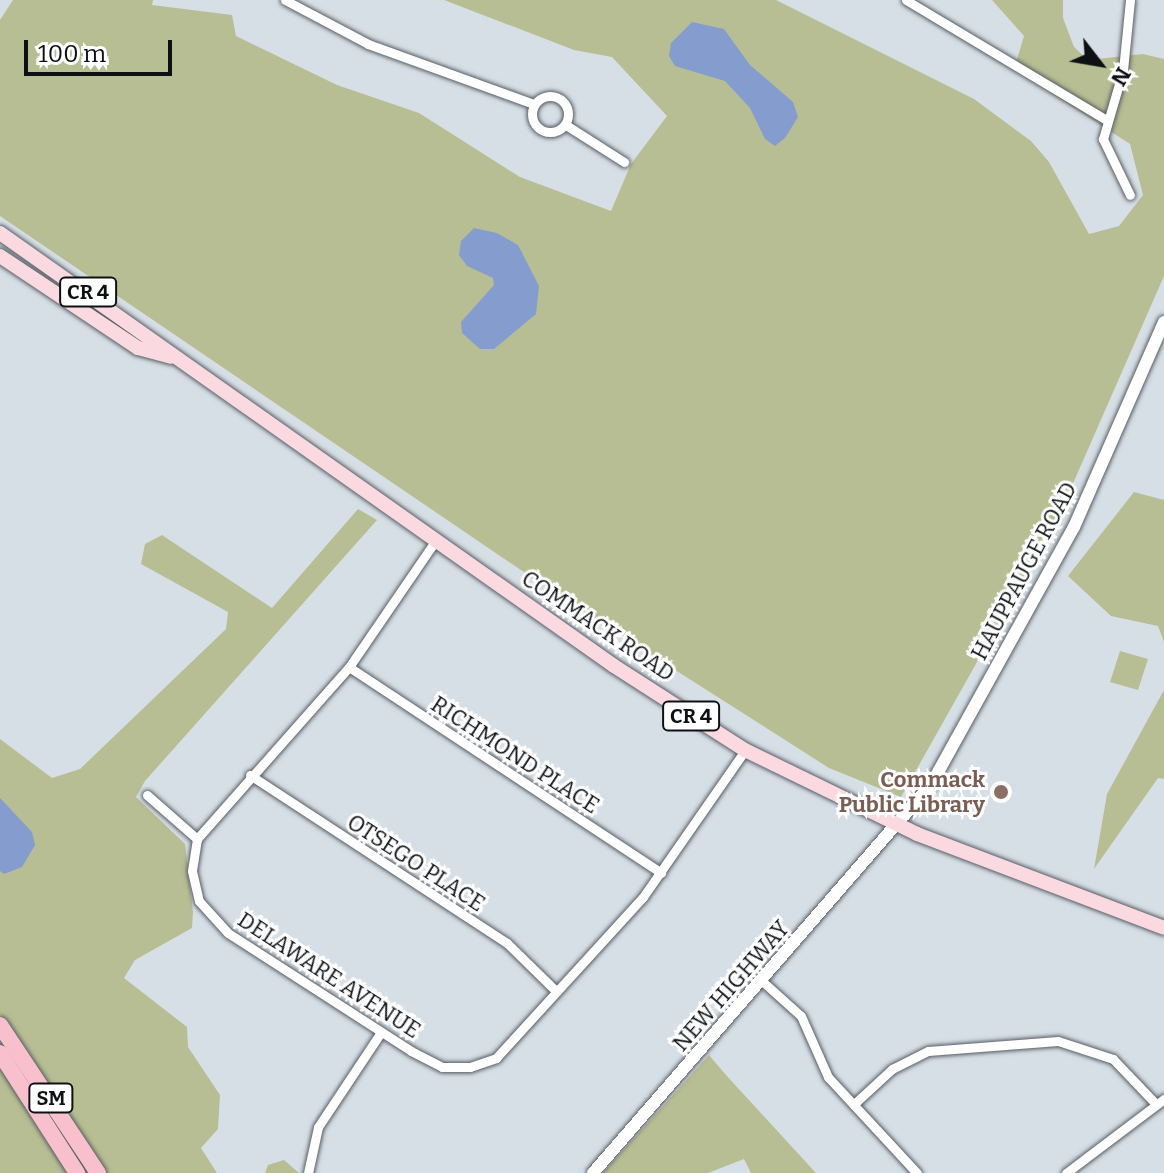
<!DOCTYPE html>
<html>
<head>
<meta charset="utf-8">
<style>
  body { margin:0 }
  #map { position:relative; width:1164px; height:1173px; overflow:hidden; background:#d7dfe6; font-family:Bitter,serif }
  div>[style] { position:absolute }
  .green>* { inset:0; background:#b8be93 }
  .water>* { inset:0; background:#849cce }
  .roads { filter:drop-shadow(0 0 2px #575e64) drop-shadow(0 0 2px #575e64) }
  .street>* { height:9px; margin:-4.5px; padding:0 4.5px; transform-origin:4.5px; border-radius:4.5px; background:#fff }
  .street>.ring { margin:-4.5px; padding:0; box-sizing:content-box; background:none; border:9px solid #fff; border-radius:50% }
  .secondary>* { height:12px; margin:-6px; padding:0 6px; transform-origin:6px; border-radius:6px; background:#fff }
  .primary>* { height:14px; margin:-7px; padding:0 7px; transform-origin:7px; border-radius:7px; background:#fbd9e1 }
  .highway>* { height:16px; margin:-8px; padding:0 8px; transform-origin:8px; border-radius:8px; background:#f8bfcd }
  .dots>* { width:22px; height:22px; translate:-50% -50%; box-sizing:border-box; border:4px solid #fff; border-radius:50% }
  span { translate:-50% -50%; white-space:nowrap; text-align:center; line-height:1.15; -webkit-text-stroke:6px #fff; paint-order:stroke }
  .shield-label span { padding:2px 6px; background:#fff; border:2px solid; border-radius:6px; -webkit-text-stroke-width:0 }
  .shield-label { font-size:20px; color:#0e1114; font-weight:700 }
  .street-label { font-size:22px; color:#0e1114 }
  .education-label { font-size:22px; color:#785e54; font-weight:700 }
  .right { translate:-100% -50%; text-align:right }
  .north { position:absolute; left:1060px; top:24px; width:80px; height:80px; -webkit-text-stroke:6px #fff; paint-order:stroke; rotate:121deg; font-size:22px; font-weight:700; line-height:32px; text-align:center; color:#0e1114 }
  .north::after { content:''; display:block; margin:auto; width:28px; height:36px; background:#0e1114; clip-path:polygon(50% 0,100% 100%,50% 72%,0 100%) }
  .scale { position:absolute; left:24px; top:40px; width:148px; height:36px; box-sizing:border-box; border:4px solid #0e1114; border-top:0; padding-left:10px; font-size:24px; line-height:28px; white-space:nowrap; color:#0e1114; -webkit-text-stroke:6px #fff; paint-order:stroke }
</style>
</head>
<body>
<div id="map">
  <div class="green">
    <div style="clip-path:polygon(13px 0,153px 0,152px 5px,232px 15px,236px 36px,337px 85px,419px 113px,520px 177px,611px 211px,631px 164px,667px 116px,612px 57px,574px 50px,444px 0,776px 0,974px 99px,1031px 141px,1049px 162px,1089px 234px,1119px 226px,1143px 195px,1130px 144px,1014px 69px,1024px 36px,992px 0,1063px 0,1063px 18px,1074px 47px,1088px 60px,1143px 54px,1164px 59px,1164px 276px,1057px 520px,901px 797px,829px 768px,562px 598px,0 216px,0 20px)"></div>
    <div style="clip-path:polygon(1134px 492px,1164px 500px,1164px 642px,1158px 626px,1111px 616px,1068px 576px)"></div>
    <div style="clip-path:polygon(358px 509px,377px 520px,145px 781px,136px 797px,185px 844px,193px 912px,192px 928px,135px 960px,124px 978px,187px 1027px,188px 1047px,220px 1095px,218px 1129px,201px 1148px,217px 1173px,103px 1173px,0 1014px,0 739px,52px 778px,80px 769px,226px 629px,228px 612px,141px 564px,145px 544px,162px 535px,272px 608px)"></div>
    <div style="clip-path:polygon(1120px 651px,1148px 659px,1138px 690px,1110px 682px)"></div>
    <div style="clip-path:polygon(1164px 690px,1164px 779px,1158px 778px,1094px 869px,1107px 794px)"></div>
    <div style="clip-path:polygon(709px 1055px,726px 1075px,816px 1173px,751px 1173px,744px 1159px,708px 1173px,603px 1173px)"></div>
    <div style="clip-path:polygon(0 1068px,69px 1173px,0 1173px)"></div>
    <div style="clip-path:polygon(284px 1160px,299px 1173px,265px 1173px,268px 1165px)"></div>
  </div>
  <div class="water">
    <div style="clip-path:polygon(692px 22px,724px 29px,750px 65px,793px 102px,798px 117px,785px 138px,775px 146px,765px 139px,750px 108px,725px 81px,675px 66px,669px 56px,671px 43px)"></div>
    <div style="clip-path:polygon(474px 228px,497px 233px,518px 245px,539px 286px,536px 314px,494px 349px,480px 349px,462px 333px,461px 322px,494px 285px,493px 278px,467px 266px,459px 255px,461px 241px)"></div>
    <div style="clip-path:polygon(0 798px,32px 832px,35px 845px,22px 867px,4px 874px,0 871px)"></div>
  </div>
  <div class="roads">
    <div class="street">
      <div style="left:285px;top:0;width:94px;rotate:27.9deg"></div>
      <div style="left:368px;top:44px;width:177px;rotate:19.9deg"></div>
      <div style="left:906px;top:0;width:232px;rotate:30.9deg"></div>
      <div style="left:1130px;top:0;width:70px;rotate:95.7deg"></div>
      <div style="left:1123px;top:70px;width:72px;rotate:106.2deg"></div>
      <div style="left:1103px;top:139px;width:62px;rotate:64.3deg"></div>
      <div class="ring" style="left:532px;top:96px;width:27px;height:27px"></div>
      <div style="left:566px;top:125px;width:69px;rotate:32.5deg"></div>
      <div style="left:436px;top:540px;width:154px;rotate:124.4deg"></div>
      <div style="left:349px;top:667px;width:230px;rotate:131.5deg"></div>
      <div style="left:197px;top:839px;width:32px;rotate:99deg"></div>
      <div style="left:192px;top:871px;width:31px;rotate:77deg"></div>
      <div style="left:199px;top:901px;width:43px;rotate:47.8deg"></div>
      <div style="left:228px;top:933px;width:218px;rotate:32.8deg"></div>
      <div style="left:411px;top:1051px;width:35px;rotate:27deg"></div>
      <div style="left:442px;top:1067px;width:28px"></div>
      <div style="left:470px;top:1067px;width:28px;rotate:-19deg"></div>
      <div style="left:496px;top:1058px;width:218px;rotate:-47.6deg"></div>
      <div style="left:643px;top:897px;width:179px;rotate:-55.2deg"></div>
      <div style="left:349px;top:667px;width:374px;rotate:33.4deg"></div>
      <div style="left:250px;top:775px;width:307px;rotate:33.2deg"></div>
      <div style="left:507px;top:943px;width:69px;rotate:44.4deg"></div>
      <div style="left:147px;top:795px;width:67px;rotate:41.3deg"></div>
      <div style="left:762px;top:981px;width:52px;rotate:41.9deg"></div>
      <div style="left:801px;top:1016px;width:67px;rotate:66.1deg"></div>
      <div style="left:828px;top:1077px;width:131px;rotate:47.2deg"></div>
      <div style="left:854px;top:1104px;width:52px;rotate:-42.6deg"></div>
      <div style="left:892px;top:1069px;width:40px;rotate:-26.6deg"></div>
      <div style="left:928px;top:1051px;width:130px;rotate:-4.4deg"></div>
      <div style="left:1058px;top:1041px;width:58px;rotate:18.1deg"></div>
      <div style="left:1113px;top:1059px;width:62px;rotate:46.3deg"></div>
      <div style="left:308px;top:1173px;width:47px;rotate:-77.7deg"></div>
      <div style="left:318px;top:1127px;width:114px;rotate:-56.4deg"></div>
      <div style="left:1066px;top:1173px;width:123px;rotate:-37.1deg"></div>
    </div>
    <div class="secondary">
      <div style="left:593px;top:1173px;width:517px;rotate:-49deg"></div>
      <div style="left:932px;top:783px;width:293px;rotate:-61deg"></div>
      <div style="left:1074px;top:527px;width:224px;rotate:-66.3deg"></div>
    </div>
    <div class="primary">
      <div style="left:0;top:233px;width:751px;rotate:35.19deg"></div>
      <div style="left:614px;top:666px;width:156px;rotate:32.7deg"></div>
      <div style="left:745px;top:750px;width:191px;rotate:26deg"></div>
      <div style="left:917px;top:834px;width:264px;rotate:20.8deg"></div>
      <div style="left:0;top:256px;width:166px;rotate:33.7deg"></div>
      <div style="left:138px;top:348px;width:34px;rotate:15deg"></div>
    </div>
    <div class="highway">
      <div style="left:0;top:1025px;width:178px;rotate:56.5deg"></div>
      <div style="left:0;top:1053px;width:143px;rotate:57.3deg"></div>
    </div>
  </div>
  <div class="dots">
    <div style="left:1001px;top:792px;background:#8d6e63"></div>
  </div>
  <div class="shield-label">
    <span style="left:88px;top:292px">CR 4</span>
    <span style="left:691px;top:716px">CR 4</span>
    <span style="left:51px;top:1098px">SM</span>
  </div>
  <div class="street-label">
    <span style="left:1024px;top:571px;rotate:-62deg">HAUPPAUGE ROAD</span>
    <span style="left:598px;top:626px;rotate:34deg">COMMACK ROAD</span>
    <span style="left:515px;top:755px;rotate:33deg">RICHMOND PLACE</span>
    <span style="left:416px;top:863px;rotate:33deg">OTSEGO PLACE</span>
    <span style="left:329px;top:975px;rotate:33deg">DELAWARE AVENUE</span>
    <span style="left:731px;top:986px;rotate:-49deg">NEW HIGHWAY</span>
  </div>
  <div class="education-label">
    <span class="right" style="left:985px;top:792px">Commack<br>Public Library</span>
  </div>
  <div class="north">N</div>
  <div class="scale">100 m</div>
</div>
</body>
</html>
